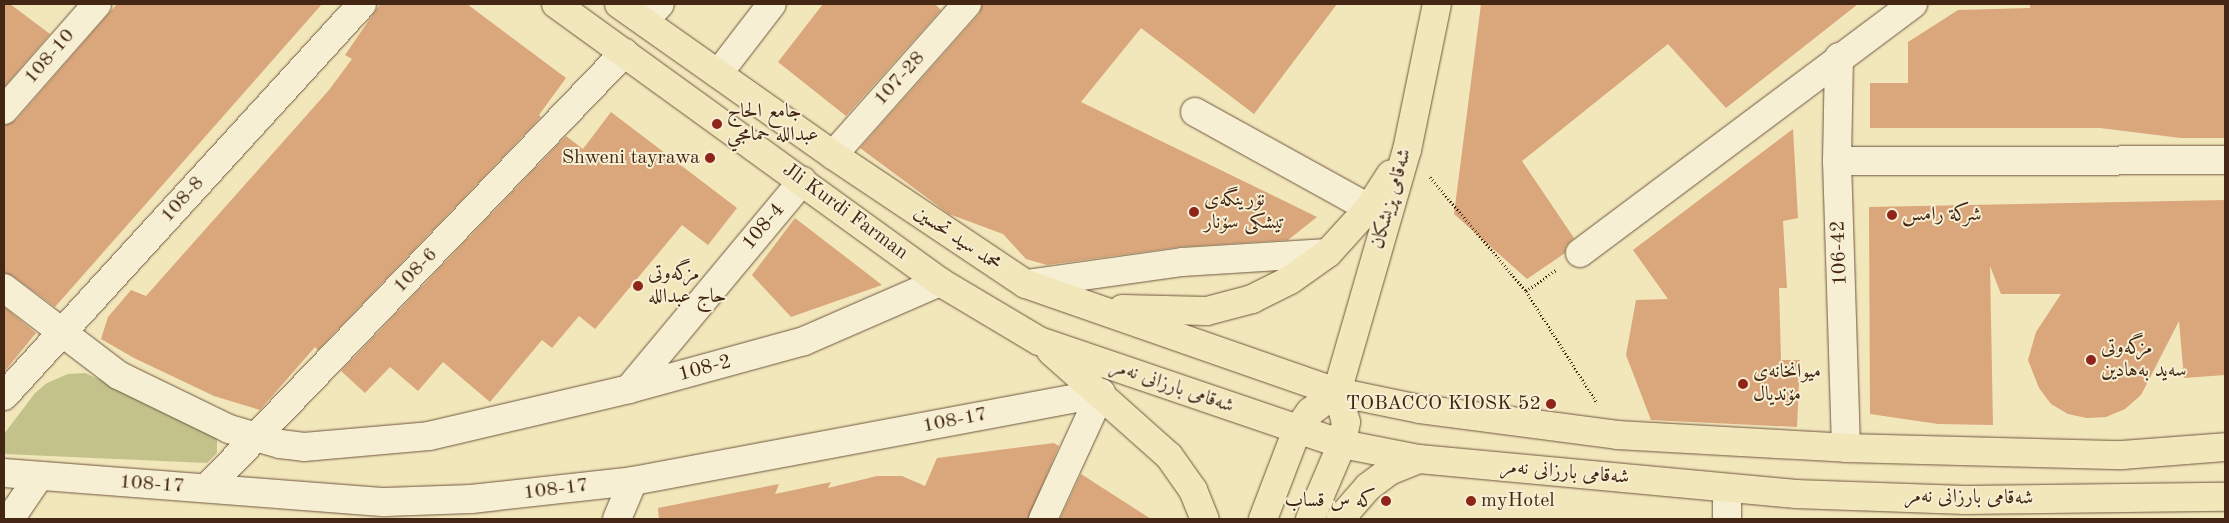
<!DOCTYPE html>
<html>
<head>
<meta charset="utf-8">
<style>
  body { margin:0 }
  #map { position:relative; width:2229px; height:523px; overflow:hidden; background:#f2e6bb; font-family:"Old Standard TT",Amiri,serif }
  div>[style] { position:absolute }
  .green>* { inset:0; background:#c3c28b }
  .building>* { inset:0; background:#daa67b }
  .path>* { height:3px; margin-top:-1.5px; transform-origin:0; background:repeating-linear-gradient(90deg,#432614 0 1px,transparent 0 3.5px) }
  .roads { filter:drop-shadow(0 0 1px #6f563e) drop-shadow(0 0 1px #6f563e) }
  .minor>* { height:28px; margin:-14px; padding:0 14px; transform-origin:14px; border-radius:14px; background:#f7efd3 }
  .major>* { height:28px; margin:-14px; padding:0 14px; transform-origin:14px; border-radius:14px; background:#f2e6bb }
  .dots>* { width:14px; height:14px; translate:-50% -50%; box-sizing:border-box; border:2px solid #f7efd3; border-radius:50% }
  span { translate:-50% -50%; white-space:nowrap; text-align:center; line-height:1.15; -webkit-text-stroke:4px #f7efd3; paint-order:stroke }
  .street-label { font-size:20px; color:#432614 }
  .poi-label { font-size:20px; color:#432614 }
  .left { translate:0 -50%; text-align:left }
  .right { translate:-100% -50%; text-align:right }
  .frame { position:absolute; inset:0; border:5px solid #432614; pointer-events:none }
</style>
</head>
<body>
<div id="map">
  <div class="green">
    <div style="clip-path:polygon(85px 373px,211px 431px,217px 439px,217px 453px,207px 463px,4px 454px,4px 434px,35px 393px,47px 383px,68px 374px)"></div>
  </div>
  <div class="building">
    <div style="clip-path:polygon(4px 4px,10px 4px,50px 34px,4px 87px)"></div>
    <div style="clip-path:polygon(117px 4px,322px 4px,55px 307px,13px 276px,4px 273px,4px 125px,16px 120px)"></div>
    <div style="clip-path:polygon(380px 4px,467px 4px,566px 78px,539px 115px,541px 117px,318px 350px,315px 347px,260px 410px,214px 396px,134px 358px,101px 339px,108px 317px,131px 290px,146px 296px,329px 90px,352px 59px,345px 55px)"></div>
    <div style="clip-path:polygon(823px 4px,935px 4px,941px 10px,846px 116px,778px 62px)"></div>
    <div style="clip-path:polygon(982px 4px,1337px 4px,1254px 114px,1141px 28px,1081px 102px,1317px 217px,1288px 240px,1180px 247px,1047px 265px,1026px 259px,1003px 234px,949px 214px,860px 148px,979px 14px)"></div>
    <div style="clip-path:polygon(1481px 4px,1858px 4px,1726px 108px,1668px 44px,1522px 161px,1574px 238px,1566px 246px,1565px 253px,1527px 279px,1454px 214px)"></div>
    <div style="clip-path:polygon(2030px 4px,2225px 4px,2225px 138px,2181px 138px,2100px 128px,1870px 128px,1870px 83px,1908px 83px,1908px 42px,1958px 10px,2030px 8px)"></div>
    <div style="clip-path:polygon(611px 112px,737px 208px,708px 245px,682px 225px,595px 329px,579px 316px,552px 348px,542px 340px,490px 402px,443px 362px,418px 391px,390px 367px,365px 393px,341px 371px,566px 136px,583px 149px)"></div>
    <div style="clip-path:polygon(1793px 129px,1798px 218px,1783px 221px,1787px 288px,1779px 288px,1781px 360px,1800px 360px,1797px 427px,1651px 420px,1626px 355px,1636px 300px,1668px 299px,1633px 250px)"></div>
    <div style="clip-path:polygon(2225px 200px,2225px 375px,2184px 378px,2179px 321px,2141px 395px,2125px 409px,2106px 417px,2087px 418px,2068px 414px,2051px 404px,2039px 388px,2028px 360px,2036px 332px,2061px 294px,2001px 294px,1990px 266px,1993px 425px,1938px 424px,1870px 414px,1869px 207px)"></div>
    <div style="clip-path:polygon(795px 218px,882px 285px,791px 317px,752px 275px)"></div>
    <div style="clip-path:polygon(4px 307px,36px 333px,4px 372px)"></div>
    <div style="clip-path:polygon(1054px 443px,1059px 446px,1028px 519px,659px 519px,658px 508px,779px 484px,775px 494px,831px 482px,828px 488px,877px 476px,902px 476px,925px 486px,937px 458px)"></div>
    <div style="clip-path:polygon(1081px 474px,1151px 519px,1060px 519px)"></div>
  </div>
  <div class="path">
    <div style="left:1430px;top:177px;width:149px;rotate:49.9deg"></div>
    <div style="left:1526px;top:291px;width:133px;rotate:57.6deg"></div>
    <div style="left:1526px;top:291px;width:37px;rotate:-35deg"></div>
  </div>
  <div class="roads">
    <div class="minor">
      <div style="left:644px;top:21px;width:23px;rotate:-47deg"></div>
      <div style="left:1839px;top:57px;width:104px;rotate:91.1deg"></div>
      <div style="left:1837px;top:161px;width:287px;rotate:88.2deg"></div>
      <div style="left:718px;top:74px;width:88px;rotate:-52.4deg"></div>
      <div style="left:4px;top:110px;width:141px;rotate:-48.7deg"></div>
      <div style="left:1195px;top:112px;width:199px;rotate:28.9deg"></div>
      <div style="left:833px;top:155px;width:202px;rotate:-48.4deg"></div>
      <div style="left:1837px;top:161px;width:388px;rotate:-0.1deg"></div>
      <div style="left:1580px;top:253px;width:416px;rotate:-36.8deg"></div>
      <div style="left:1026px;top:284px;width:158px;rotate:-8deg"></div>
      <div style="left:1182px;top:262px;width:146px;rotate:-3.5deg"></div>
      <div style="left:4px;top:288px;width:143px;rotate:37.3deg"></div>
      <div style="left:118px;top:375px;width:123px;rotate:25.9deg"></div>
      <div style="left:229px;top:429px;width:53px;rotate:16.4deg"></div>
      <div style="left:280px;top:444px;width:24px;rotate:7deg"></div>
      <div style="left:304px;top:447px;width:125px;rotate:-5deg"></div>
      <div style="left:429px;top:436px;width:205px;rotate:-13.2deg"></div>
      <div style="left:629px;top:389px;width:181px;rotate:-15.3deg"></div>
      <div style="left:804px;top:341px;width:148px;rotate:-23.5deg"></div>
      <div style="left:629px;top:389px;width:271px;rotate:-50.2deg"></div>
      <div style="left:4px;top:396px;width:531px;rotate:-47.6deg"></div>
      <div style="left:4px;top:473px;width:382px;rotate:4.4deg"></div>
      <div style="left:385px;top:502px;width:86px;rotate:-2deg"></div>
      <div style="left:471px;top:499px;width:163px;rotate:-6.3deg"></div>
      <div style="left:633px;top:481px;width:476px;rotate:-10.6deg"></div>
      <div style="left:207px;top:488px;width:603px;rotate:-46.21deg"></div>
      <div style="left:1727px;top:488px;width:31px;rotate:90deg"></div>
      <div style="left:10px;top:519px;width:50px;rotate:-55.7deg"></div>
      <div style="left:617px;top:519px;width:41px;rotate:-67.2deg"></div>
      <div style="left:1043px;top:519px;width:139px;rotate:-65.3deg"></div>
    </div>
    <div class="major">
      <div style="left:556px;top:4px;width:474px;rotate:35.9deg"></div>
      <div style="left:940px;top:282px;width:115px;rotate:30.8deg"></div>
      <div style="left:1039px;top:341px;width:320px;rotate:18.8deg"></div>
      <div style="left:1342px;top:444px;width:78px;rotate:11deg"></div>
      <div style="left:1419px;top:459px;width:378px;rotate:5.3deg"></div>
      <div style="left:1795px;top:494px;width:170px;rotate:2deg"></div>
      <div style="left:1965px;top:500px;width:260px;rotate:-0.7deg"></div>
      <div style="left:619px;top:4px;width:262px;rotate:35.2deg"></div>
      <div style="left:833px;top:155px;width:232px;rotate:33.8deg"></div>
      <div style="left:1026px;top:284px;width:329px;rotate:19.2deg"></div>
      <div style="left:1337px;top:392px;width:85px;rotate:11.6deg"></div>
      <div style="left:1420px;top:409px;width:199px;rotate:7.5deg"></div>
      <div style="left:1617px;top:435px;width:229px;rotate:3.2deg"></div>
      <div style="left:1846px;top:448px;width:276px;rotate:1.5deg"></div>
      <div style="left:2122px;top:455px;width:103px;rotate:-4.4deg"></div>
      <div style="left:1122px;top:309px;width:85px;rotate:1.3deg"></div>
      <div style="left:1207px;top:311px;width:47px;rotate:-14.9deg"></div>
      <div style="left:1252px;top:299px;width:42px;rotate:-26.6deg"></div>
      <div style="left:1290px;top:280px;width:47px;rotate:-35.4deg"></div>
      <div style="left:1328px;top:253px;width:61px;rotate:-47.7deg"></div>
      <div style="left:1369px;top:208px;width:40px;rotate:-57.1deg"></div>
      <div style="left:1051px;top:351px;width:158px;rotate:41.7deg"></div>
      <div style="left:1169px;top:456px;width:42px;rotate:54.8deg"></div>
      <div style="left:1193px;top:490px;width:31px;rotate:68deg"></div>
      <div style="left:1263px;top:519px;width:95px;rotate:-69.1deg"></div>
      <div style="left:1297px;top:430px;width:22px;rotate:-54deg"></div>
      <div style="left:1310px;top:412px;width:34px;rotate:-37deg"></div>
      <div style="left:1310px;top:519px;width:82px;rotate:-66.9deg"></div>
      <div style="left:1342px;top:444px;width:22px;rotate:-80deg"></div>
      <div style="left:1346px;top:422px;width:31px;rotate:-107deg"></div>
      <div style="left:1337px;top:392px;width:252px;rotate:-73.9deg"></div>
      <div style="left:1407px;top:150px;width:149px;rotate:-78.4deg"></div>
      <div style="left:1340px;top:519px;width:43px;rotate:-48.8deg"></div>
      <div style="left:1368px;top:487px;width:26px;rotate:-37deg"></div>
      <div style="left:1389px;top:471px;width:32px;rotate:-22deg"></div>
    </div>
  </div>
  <div class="dots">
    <div style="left:717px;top:124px;background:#8f2418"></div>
    <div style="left:710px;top:158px;background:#8f2418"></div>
    <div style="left:1194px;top:212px;background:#8f2418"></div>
    <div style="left:1892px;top:215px;background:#8f2418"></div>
    <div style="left:638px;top:286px;background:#8f2418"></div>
    <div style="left:2091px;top:360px;background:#8f2418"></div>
    <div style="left:1743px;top:384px;background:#8f2418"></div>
    <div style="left:1551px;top:404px;background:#8f2418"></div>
    <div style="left:1386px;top:501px;background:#8f2418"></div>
    <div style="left:1471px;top:501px;background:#8f2418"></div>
  </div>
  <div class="street-label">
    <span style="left:50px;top:57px;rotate:-49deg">108-10</span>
    <span style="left:900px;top:79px;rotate:-48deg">107-28</span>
    <span style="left:1392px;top:199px;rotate:-74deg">شەقامی پزیشکان</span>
    <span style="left:183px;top:200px;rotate:-48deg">108-8</span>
    <span style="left:845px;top:212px;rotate:36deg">Jli Kurdi Farman</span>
    <span style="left:764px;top:227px;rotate:-50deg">108-4</span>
    <span style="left:957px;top:239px;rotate:34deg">محمد سید تحسین</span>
    <span style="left:1840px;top:253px;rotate:-92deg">106-42</span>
    <span style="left:416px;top:271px;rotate:-46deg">108-6</span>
    <span style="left:705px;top:369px;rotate:-15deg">108-2</span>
    <span style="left:1172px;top:387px;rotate:19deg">شەقامی بارزانی نەمر</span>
    <span style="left:955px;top:421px;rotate:-11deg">108-17</span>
    <span style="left:1565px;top:473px;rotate:5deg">شەقامی بارزانی نەمر</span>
    <span style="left:152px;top:485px;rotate:4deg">108-17</span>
    <span style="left:556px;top:490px;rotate:-7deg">108-17</span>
    <span style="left:1969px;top:498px;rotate:1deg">شەقامی بارزانی نەمر</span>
  </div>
  <div class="poi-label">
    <span class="left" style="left:727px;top:124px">جامع الحاج<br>عبدالله حمامجي</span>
    <span class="right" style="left:700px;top:158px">Shweni tayrawa</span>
    <span class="left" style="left:1204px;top:212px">نۆرینگەی<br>تیشکی سۆنار</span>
    <span class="left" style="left:1902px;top:215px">شركة رامس</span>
    <span class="left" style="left:648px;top:286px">مزگەوتی<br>حاج عبدالله</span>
    <span class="left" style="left:2101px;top:360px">مزگەوتی<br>سەید بەهادین</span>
    <span class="left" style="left:1753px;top:384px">میوانخانەی<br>مۆندیال</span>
    <span class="right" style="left:1541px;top:404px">TOBACCO KIOSK 52</span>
    <span class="right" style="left:1376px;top:501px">كه س قساب</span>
    <span class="left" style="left:1481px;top:501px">myHotel</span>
  </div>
  <div class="frame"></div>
</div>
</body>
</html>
